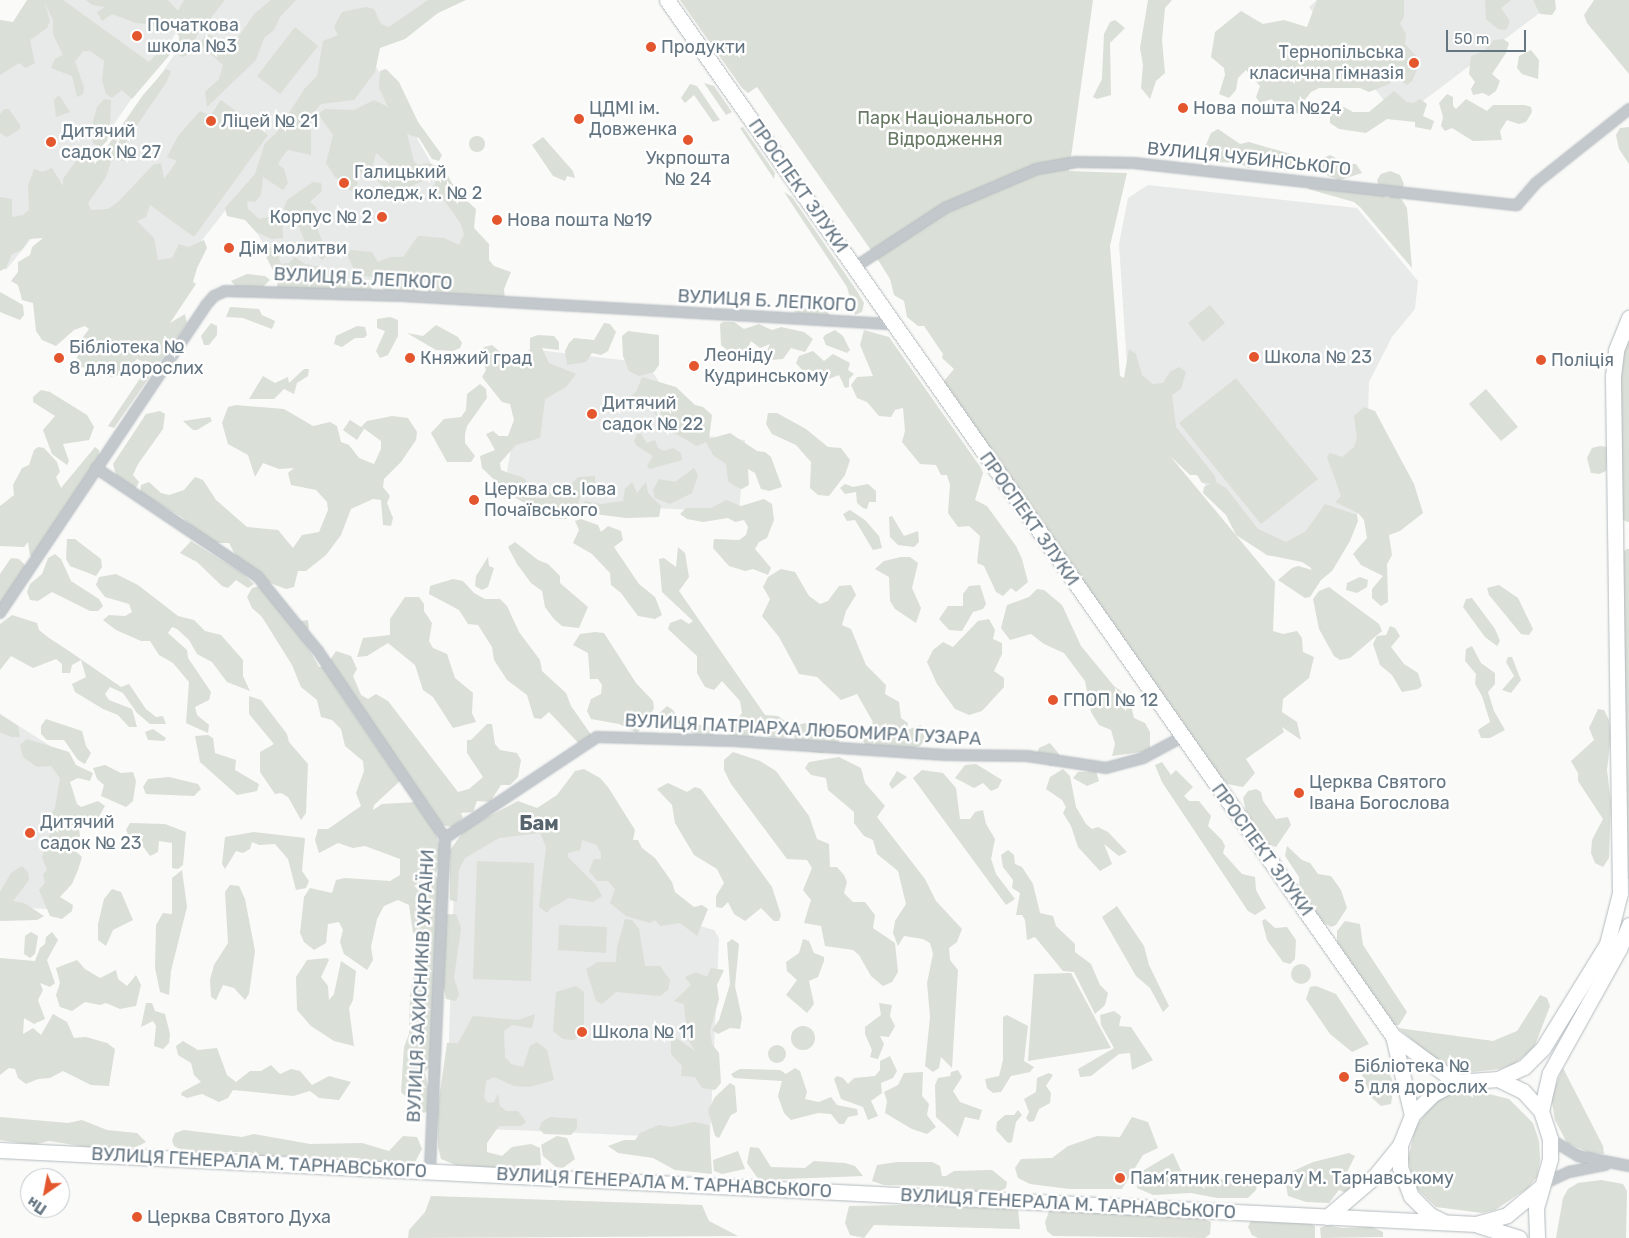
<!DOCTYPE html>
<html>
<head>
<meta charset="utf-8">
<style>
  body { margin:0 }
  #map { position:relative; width:1629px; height:1238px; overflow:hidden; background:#fafaf8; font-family:Rubik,sans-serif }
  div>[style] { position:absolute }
  .built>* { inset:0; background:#e8e9e9 }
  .green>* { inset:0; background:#dadfd7 }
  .round { border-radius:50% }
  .roads { filter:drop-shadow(0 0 1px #b3babf) drop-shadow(0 0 1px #b3babf) }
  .minor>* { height:10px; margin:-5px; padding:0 5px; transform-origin:5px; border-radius:5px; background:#c3c8cc }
  .secondary>* { height:15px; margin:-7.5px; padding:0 7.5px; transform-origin:7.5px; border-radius:7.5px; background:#fff }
  .dots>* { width:14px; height:14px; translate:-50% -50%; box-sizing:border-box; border:2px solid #fff; border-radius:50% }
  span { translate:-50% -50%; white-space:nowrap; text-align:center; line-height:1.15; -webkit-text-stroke:5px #fff; paint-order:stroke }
  .poi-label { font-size:18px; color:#657683 }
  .left { translate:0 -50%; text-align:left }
  .right { translate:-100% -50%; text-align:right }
  .park-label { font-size:18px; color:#687a64 }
  .street-label { font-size:18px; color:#657683 }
  .quarter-label { font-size:20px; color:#57646e; font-weight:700 }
  .north { position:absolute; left:20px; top:1168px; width:50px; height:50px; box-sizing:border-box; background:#fff; border:1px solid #c1c8cd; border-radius:50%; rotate:213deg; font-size:14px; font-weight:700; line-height:20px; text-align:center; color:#657683 }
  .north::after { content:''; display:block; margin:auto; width:18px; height:22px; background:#e4572e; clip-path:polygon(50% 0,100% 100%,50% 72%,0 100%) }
  .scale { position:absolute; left:1446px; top:30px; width:80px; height:22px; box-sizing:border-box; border:2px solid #657683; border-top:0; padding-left:6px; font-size:15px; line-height:18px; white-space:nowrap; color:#657683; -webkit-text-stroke:4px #fff; paint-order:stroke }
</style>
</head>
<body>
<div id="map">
  <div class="built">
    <div style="clip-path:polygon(49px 0,196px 0,152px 72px)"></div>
    <div style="clip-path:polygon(213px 0,437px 0,325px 83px,174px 276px,62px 214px)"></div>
    <div style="clip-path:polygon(1317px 0,1550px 0,1553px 3px,1399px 119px,1309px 7px)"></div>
    <div style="clip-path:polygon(47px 6px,148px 75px,56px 208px,6px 270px,0 259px,0 52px)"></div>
    <div style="clip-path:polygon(366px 49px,502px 287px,275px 275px,272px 257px,245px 215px,229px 204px,263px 161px)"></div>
    <div style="clip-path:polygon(1148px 185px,1357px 208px,1418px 281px,1415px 309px,1392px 337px,1369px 382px,1365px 502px,1328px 562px,1266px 555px,1129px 397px,1119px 244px,1128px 198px)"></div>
    <div style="clip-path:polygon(529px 349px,647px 363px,668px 396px,667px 432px,745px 440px,739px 512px,543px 503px,507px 471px)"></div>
    <div style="clip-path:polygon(0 714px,71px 759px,47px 909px,0 907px)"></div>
    <div style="clip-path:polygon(569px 791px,648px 911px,714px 930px,719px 938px,710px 1139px,446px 1127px,455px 856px)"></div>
  </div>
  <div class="green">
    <div style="clip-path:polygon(27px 0,63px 0,149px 62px,168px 42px,173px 51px,132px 99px,122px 90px,112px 98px,106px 94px,102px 80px,104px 61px,90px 51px,83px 51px,75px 62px,84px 87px,83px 94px,77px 97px,72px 76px,51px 68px,55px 59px,63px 55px,53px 34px,53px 20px,45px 4px,50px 21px,47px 28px,30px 40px,35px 63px,26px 68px,19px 63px,0 75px,0 20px,13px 22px)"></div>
    <div style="clip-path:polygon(86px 0,168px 0,178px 11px,184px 0,225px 0,197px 35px,192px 50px,184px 57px,180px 56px,178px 50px,179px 36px,169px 26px,136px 23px,112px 14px,102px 21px,97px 12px,105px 7px,92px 5px)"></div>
    <div style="clip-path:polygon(271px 0,296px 0,280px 17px,274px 30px,264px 38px,256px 60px,207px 107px,205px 92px,219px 79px,223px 65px,200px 44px,204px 37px,209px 35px,233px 45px,254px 14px)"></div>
    <div style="clip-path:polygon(428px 0,466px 0,438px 13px,405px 39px,380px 48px,375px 72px,354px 100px,321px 104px,311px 116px,311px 155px,288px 150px,282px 157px,278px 164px,284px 169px,288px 183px,283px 190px,263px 177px,261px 195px,255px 202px,247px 201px,248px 209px,259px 219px,282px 214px,283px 238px,272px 239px,256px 232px,245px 220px,227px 216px,225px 208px,255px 174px,265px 143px,277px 132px,305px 88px,317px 76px,323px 41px,338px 35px,334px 27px,342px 12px,366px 7px,374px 9px,381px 24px,389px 27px)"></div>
    <div style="clip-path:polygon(680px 0,1093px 0,1069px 171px,1127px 173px,1110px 246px,1120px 376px,1124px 378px,1129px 349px,1136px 354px,1142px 375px,1153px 384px,1163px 383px,1170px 372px,1179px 367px,1186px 372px,1181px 389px,1172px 395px,1176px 427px,1215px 476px,1216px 482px,1226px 488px,1258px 529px,1286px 542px,1306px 531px,1325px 504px,1357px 515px,1358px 521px,1350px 541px,1332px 571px,1321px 580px,1310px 597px,1305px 598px,1278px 580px,1292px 568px,1298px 566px,1312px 570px,1310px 567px,1302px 562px,1267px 555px,1236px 535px,1226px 515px,1203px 493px,1204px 487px,1211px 483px,1202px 483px,1197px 475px,1190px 475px,1170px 456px,1275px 582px,1273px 631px,1283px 634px,1297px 631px,1302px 638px,1303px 652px,1314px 657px,1309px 678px,1283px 699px,1282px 712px,1297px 722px,1301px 740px,1282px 727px,1284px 732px,1246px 759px,1255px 773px,1243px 787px,1222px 783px,949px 393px,944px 381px,954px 369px,942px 358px,943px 354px,924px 326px,918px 326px,907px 317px,904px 301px,894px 295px,890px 279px,880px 263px,757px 87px,748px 93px,742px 88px)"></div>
    <div style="clip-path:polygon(1148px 0,1172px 0,1165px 8px,1162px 40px,1165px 73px,1156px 81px,1150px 99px,1141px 88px,1143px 65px,1140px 48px)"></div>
    <div style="clip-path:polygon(1317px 0,1404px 0,1404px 16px,1400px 24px,1406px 34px,1405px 44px,1421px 61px,1412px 81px,1407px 85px,1395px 77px,1389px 84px,1369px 92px,1360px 88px,1319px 88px,1311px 92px,1303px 102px,1305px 112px,1291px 114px,1279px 111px,1272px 99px,1260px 103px,1256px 97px,1260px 86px,1246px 70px,1238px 78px,1236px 90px,1229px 98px,1219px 94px,1225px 75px,1224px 68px,1211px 57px,1215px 32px,1241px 11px,1263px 24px,1284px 20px,1307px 27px)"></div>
    <div style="clip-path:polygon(1485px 0,1511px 0,1501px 8px,1510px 21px,1506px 30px,1498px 29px,1486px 19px)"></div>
    <div style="clip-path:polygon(1533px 0,1555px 0,1556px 9px,1552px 15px,1540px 14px)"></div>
    <div style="clip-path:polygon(1594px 0,1629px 0,1629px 74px,1587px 23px,1584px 15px)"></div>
    <div style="clip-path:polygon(1115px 20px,1125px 28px,1110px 43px,1111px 95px,1097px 99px,1093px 97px,1102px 79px,1104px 34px,1110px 22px)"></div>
    <div style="clip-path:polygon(295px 27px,318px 46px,280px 94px,257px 76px)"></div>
    <div style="clip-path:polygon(1503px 39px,1509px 43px,1506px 53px,1492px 74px,1500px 81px,1496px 91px,1489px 96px,1483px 93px,1473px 95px,1471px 89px,1475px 82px,1469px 74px,1471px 56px,1484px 51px,1494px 40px)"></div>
    <div style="clip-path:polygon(1531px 50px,1539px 60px,1538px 79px,1522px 74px,1517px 68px,1519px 56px)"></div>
    <div style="clip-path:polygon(166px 69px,171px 71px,166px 83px,126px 141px,127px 162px,112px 158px,106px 177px,88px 203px,91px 210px,108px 209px,118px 202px,153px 165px,161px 163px,164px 179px,177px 161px,167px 157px,178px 136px,200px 111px,207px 114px,208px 119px,221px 100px,268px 135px,194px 237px,150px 205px,146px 217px,137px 221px,154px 238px,158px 260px,172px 258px,179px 244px,189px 247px,204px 240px,207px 248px,197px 268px,193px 282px,196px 284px,170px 323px,185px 314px,187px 323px,114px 428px,108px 426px,147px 368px,146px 360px,144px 362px,137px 359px,122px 374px,112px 377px,76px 365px,80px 341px,89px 329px,85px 326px,74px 330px,56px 346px,42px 340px,36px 331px,33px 303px,22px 300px,18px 285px,11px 281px,18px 272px,18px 262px,30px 255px,32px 247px,43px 238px,29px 239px,22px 250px,12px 254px,6px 268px,0 271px,0 197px,12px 199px,12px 217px,23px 215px,29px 210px,28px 186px,34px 169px,42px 172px,52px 168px,63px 186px,63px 179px,78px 158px,92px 158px,95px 164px,143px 95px)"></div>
    <div style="clip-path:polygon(386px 69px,399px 82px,418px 122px,442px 155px,439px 161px,432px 159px,419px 138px,407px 134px,414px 162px,419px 165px,428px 163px,437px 166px,436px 175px,398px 192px,388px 192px,376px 179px,389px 177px,391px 166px,376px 153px,371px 171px,355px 173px,358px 184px,352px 192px,335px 177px,326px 163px,333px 135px,318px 114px,325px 109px,354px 110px,374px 100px,388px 107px,379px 88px,380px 71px)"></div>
    <div style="clip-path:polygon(704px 83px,714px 86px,732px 112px,726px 115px)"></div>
    <div style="clip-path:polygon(690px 84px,697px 86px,720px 120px,713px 122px,694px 95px,685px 103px,681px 98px)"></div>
    <div style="clip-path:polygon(1394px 91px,1407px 102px,1414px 103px,1420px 99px,1427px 104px,1423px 116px,1434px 121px,1431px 130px,1415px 127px,1415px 122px,1387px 119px,1366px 133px,1339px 129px,1330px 123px,1330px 111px,1344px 107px,1353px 112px,1369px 112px)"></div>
    <div style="clip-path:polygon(1447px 94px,1453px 97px,1453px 106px,1456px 109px,1466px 99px,1487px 111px,1493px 105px,1525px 105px,1531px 107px,1532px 112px,1526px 122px,1519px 124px,1507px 120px,1500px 131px,1502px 140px,1473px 141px,1452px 128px,1445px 131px,1441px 126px,1443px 117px,1439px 103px)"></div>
    <div style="clip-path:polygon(59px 95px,70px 112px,56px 117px,54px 100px)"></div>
    <div style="clip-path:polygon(104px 99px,111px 100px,110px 127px,107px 141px,100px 148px,93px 143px,93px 121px,97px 107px)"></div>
    <div style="clip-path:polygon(4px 109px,9px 109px,20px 125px,20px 129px,7px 137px,0 133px,0 114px)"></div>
    <div style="clip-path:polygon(743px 127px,775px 173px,774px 179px,740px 128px)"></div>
    <div style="clip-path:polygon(1629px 127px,1629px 164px,1619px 149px,1616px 135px,1620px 128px)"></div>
    <div style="clip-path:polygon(1218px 129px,1240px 144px,1249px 142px,1294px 155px,1295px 168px,1288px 171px,1261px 165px,1248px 168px,1239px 163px,1215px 162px,1202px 154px,1211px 133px)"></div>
    <div class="round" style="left:469px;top:136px;width:16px;height:16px"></div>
    <div style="clip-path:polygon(543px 137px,573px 171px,575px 178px,567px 176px,565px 181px,553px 176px,532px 145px)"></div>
    <div style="clip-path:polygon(1330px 155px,1347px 164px,1356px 164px,1362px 173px,1340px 180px,1328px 176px,1320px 169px,1321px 159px)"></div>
    <div style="clip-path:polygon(1390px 171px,1400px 175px,1404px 184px,1401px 191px,1379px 187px,1377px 180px,1381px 174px)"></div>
    <div style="clip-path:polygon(439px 174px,448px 176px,457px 192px,476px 209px,474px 228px,489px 244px,489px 260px,494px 266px,511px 272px,504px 289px,505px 300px,436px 297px,428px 292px,429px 283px,424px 280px,417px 296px,392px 294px,382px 288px,386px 280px,356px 274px,347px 254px,351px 250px,372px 252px,378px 262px,390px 257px,403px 257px,418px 236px,444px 238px,459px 245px,464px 234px,461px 224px,434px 186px)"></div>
    <div style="clip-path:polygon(1314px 180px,1379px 193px,1387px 198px,1397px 195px,1402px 200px,1407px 208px,1412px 268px,1360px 207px,1354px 202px,1308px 189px)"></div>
    <div style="clip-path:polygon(313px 182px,321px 183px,322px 191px,310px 202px,316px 207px,318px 231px,328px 254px,322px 260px,305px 242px,299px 227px,286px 217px,284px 208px,287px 200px)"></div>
    <div style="clip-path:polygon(784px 192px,792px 197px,857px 291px,864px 303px,862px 312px,855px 315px,847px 287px)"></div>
    <div style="clip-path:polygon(269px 246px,277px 252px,281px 264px,289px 263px,295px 257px,305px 264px,321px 267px,326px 271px,324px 276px,308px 270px,301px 274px,291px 274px,284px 270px,274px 272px,264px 253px)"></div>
    <div style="clip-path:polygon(247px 274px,265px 276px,270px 280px,261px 289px,238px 289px,231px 281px)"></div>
    <div style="clip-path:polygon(288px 278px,362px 282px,370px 283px,373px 291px,285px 291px,277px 287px,278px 279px)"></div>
    <div style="clip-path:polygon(0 292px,23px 305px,24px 315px,20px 320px,0 312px)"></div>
    <div style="clip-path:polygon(819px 305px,826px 308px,831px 318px,799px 316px,794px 311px)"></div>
    <div style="clip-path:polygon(1210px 305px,1225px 323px,1203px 342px,1188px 323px)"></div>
    <div style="clip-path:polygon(230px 307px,259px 309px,262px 315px,275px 321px,272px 329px,243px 318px,226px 317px)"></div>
    <div style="clip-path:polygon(390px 317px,398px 320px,398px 336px,388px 355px,380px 358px,376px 351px,385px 331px,377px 328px,377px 319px)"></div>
    <div style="clip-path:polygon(723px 322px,734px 322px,744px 329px,759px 324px,772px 330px,781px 327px,804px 332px,813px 339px,805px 352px,791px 348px,783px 359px,771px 360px,765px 355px,770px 344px,760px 348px,751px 341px,747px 350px,733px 355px,721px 345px,720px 324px)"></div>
    <div style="clip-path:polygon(211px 323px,217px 326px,217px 335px,209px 345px,204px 345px,201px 336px)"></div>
    <div style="clip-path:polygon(604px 323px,610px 324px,616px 332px,608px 351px,601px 355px,592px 353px,586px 362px,567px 365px,565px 351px,569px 343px,574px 338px,594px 340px)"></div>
    <div style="clip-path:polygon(436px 325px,458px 337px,462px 343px,460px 348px,453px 351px,436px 350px,407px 333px,423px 336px)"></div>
    <div style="clip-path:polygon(357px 326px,365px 327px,367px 335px,364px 338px,355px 338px,342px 347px,334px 344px,336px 336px)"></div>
    <div style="clip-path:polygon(1629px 329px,1629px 522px,1628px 522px,1619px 518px,1619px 359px)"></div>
    <div style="clip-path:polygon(835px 330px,843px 336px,850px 350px,847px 353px,826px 345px,823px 338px,825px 335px)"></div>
    <div style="clip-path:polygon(864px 330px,889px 337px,981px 468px,983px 473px,975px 500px,987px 506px,1016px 546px,1022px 559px,1028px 582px,1016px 592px,1011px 588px,1003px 596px,996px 592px,984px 566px,977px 563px,980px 536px,969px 526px,958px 527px,948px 513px,950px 485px,947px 475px,941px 475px,936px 465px,920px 464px,902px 442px,905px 431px,903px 408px,895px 410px,891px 417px,879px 416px,867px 402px,857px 398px,851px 385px,857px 377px,873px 376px,860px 345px)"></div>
    <div style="clip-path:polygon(628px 331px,659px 335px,659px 365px,654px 372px,639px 376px,629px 371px,623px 356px,622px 336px)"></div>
    <div style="clip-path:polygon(538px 335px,554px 336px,559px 342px,559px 350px,542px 348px,549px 363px,576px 374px,566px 387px,545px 399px,540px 438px,516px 445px,500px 463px,501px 470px,524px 478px,536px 498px,544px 498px,557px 488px,567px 488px,578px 477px,595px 476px,595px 486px,581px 495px,573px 516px,565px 519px,548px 518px,507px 492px,482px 468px,480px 456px,495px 450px,486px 434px,493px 431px,499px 436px,508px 436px,514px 420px,510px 404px,502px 402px,482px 377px,486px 370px,481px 355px,484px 347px,492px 345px,505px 356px,513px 356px,517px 363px,530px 354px,530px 338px)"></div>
    <div style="clip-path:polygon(813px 351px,824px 361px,833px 354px,850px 363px,848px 370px,854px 374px,849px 379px,849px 387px,845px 388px,839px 375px,826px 380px,818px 372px,802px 370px,796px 363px,799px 356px)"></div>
    <div style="clip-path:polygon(304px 369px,309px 369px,308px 376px,297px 383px,294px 394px,284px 389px,274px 399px,249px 399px,263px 376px,275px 383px,288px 377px,289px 383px)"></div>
    <div style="clip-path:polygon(642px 377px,676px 387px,695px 405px,703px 407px,712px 415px,709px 439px,730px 433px,757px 451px,765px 452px,771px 457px,782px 487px,769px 491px,761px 489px,755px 473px,748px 469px,749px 485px,742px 489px,734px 486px,728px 481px,726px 464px,713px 455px,706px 442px,697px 446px,662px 426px,653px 410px,643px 402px,631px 402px,629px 398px,636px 392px)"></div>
    <div style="clip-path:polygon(1236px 378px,1318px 479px,1261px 524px,1179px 423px)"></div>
    <div style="clip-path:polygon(480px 384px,486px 389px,487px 398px,467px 426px,465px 434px,465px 443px,475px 456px,471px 462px,447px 462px,431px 433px,444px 419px,461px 417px,466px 410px,467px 394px)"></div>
    <div style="clip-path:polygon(1486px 389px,1518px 427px,1501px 441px,1469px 404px)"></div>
    <div style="clip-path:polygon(41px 390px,50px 392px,87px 415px,94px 427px,89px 440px,63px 444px,69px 461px,67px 465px,52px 454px,43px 430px,55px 416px,33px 402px,33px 397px)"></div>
    <div style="clip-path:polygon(236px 405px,284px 409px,313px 426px,330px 422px,337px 426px,341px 442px,349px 445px,359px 458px,374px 464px,381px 449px,381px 441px,362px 427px,364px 429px,357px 440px,343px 430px,350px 420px,361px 427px,367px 421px,392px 416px,408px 418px,417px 432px,416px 440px,401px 462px,384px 479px,383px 487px,390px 496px,387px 503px,393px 518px,391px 526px,383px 525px,381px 500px,373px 499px,351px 509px,341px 535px,326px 555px,306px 571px,298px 571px,294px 587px,286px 589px,270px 583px,237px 558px,229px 543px,215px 543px,201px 535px,182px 517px,140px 493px,141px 485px,149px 482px,161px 493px,169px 495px,184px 490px,195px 477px,203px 480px,216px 500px,247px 527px,278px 530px,293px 548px,302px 535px,319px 532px,328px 510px,327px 502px,316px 490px,291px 485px,288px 473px,294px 468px,279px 469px,263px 463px,255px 477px,248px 455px,228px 444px,222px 423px,228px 407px)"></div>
    <div style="clip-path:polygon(1364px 407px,1375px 411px,1414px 484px,1423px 513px,1400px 531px,1389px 535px,1392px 555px,1387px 564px,1388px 602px,1381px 606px,1372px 598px,1372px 589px,1383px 576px,1361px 565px,1353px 554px,1367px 538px,1364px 520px,1358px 513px,1335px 502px,1341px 496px,1327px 457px,1330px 453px,1342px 457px,1354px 447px,1357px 438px,1354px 416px)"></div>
    <div style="clip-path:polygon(160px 411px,165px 414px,163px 429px,138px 464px,133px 475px,139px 482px,136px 488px,129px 487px,116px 475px,113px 464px,146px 414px)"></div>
    <div style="clip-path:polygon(768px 413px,777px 413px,806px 429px,828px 447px,841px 448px,850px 460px,845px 475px,829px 496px,818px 495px,810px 488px,811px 462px,796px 445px,772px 434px,766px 424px)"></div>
    <div style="clip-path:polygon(210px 417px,212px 421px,197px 430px,193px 430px,183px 421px)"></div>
    <div style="clip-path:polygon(637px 434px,641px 434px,647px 443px,655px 440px,658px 448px,664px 451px,673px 448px,681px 453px,682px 460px,650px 469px,647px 466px,653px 456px,637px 446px,634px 441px)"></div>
    <div style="clip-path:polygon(1600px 446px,1607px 447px,1607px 460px,1606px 471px,1599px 474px,1591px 473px,1587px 458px,1592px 448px)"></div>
    <div style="clip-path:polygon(38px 447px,44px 448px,57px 462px,60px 472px,56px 477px,61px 488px,95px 447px,99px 450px,99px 460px,85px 477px,79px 492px,35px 555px,30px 556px,28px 542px,24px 547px,0 546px,0 506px,14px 495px,13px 485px,22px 468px,29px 465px,34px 450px)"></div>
    <div style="clip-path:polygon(694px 468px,698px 475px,692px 493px,670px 504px,655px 498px,653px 490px,659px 479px,675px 482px)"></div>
    <div style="clip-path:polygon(632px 482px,637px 493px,646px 482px,648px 493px,661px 506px,659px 517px,626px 518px,587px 513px,583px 509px,582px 503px,586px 501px,601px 504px,623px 501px,625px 489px)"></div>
    <div style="clip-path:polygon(845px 484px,853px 487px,868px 484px,876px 491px,876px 502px,869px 502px,867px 509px,863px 508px,857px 503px,856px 492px,845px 494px,840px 488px)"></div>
    <div style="clip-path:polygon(764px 499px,772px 504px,774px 520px,767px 538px,759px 542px,755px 549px,771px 568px,768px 575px,753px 569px,745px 571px,729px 566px,713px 548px,714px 539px,739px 540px,746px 535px,748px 527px,744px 520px,735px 522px,728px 518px,703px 522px,687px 519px,680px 514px,686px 508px,711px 508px,726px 500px,741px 506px)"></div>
    <div style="clip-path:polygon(850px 510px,865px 520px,879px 536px,882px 548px,873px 550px,855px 520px,847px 521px,843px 514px)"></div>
    <div style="clip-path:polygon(892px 516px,904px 536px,918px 531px,919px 542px,914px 547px,898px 545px,890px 537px,889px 517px)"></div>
    <div style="clip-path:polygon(581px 519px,598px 525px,601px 532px,608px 526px,621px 531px,623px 540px,614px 547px,639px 584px,655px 597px,662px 615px,655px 619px,638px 616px,621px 593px,611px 585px,610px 573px,592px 554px,573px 543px,579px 530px,575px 521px)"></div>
    <div style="clip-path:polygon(67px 539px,75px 539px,101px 559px,102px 567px,96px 576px,70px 566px,66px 559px)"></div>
    <div style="clip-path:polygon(191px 541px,243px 574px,254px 584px,248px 588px,236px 580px,228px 588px,222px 586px,197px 562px,180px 553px)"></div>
    <div style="clip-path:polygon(515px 542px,538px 560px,548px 564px,560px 576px,560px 583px,588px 607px,579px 628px,562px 626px,554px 619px,545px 607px,542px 591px,531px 583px,517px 564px,508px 547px)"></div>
    <div style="clip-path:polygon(678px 547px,685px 553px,689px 577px,679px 591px,765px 715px,778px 716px,788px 723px,787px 738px,768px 737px,762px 731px,746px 742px,731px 742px,729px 730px,742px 713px,740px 701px,722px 681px,714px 690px,705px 687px,697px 673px,697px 656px,668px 629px,670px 623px,681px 619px,689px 624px,693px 621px,662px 592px,659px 559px,664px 558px,676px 567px)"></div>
    <div style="clip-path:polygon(1627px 549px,1629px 549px,1629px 879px,1625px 879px,1623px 552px)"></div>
    <div style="clip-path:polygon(55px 554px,61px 559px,71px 581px,99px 599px,103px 606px,98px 611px,90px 611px,52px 592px,38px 601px,30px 600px,27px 592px,30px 584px,42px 574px,48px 558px)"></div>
    <div style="clip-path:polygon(488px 557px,489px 566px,494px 568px,488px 587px,482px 590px,475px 586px,476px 576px)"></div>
    <div style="clip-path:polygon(901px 557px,910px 557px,918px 563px,912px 588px,921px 608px,916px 623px,895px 609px,890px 601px,889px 577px,875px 569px,884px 561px)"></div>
    <div style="clip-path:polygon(11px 558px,19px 559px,25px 565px,24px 573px,0 604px,0 574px)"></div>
    <div style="clip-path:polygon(781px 569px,795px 572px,809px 596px,820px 604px,828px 601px,839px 586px,851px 585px,856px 595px,846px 611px,842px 625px,851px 629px,866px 665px,886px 685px,885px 694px,899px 702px,901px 718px,908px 723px,907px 730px,921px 725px,925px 740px,920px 746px,901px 752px,895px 746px,890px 749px,868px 748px,860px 737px,873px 722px,857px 694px,841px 700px,817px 677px,799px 674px,779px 637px,762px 616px,770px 599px,763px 587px,768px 577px)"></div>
    <div style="clip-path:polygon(116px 574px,138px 585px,178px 616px,194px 620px,205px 631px,221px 635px,243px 660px,243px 676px,250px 691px,227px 682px,212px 662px,197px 654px,189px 640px,177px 629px,172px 627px,168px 633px,187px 650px,188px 658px,211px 692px,209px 700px,195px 707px,197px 715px,209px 725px,208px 733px,186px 723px,189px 682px,173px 663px,159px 655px,150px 641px,141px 641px,116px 630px,103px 620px,109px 615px,125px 616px,132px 612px,129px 604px,105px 597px,96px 585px,99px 577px)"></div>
    <div style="clip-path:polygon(1360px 577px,1368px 580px,1367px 587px,1357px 593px,1346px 590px,1347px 583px)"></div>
    <div style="clip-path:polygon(453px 579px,463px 581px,474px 593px,485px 599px,500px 599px,507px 606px,519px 632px,540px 660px,542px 671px,566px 693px,571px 706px,592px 736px,583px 748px,549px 712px,541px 719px,534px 718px,527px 695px,507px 680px,494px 660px,492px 647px,478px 625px,468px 624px,459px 610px,429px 594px,430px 586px)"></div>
    <div style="clip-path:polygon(980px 585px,986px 604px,983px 609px,973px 612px,962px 631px,949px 630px,939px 619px,948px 606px,963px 606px,963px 594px,969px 586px)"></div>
    <div style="clip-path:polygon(1499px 585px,1518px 598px,1533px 629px,1529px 635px,1521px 634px,1489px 595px,1487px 588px)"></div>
    <div style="clip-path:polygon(259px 586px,288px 617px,293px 629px,301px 621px,308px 620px,309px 628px,302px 637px,319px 667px,326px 666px,336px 651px,351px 656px,357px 669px,353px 676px,361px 695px,368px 699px,376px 694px,388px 701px,458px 792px,469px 789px,483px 777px,467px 753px,467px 740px,471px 740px,487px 724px,492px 724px,495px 744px,500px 750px,517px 753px,521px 760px,518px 777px,510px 785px,501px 785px,490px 802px,477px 801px,473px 812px,461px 813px,463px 818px,453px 827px,440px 825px,335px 686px,400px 781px,374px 805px,373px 810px,382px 804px,417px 802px,433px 827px,443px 854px,435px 875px,443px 886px,438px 915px,456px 914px,461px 928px,454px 978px,459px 994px,456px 1001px,446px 999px,443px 985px,431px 1065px,425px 1072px,432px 1108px,424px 1113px,401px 1092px,404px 1047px,409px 1034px,410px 996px,420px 935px,413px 933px,409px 905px,398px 900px,384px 906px,377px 919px,371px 947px,373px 960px,367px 970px,344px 954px,340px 942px,343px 930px,339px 922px,328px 924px,326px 943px,314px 950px,304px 942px,300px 933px,304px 897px,310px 888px,332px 893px,336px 880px,345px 878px,390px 881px,400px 875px,400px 859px,365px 846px,353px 848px,338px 843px,319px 853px,315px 840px,318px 829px,328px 829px,361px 806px,356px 793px,364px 771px,363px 761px,345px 746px,341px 729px,332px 720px,321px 717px,317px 700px,301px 687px,292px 665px,262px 617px,252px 608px,247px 597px,252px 588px)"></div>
    <div style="clip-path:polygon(1329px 587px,1379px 624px,1382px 631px,1350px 658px,1340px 660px,1334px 656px,1319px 629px,1313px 599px,1319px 591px)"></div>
    <div style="clip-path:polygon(1037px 589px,1044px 590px,1062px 605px,1081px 646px,1114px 686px,1129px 697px,1134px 718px,1145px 723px,1150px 732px,1150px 751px,1112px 756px,1115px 744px,1111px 730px,1099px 725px,1091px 712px,1085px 681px,1064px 653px,1044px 644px,1031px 634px,1010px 640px,1001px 628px,1007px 605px,1029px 597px)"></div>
    <div style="clip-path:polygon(405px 597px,419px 597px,424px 604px,424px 611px,432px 623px,429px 641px,433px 648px,447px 654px,455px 678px,473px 693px,472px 713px,476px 722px,453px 728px,433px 697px,423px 690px,415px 665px,388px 643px,367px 656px,357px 657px,363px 638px,390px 635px,390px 619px)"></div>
    <div style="clip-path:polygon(1472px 598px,1495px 629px,1500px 641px,1497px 646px,1485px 637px,1463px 607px,1466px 599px)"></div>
    <div style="clip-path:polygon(12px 615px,37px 623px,39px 630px,49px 638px,69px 651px,121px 687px,129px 684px,146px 709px,156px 717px,163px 716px,166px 724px,150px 724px,137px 713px,123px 693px,110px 687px,105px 694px,109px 700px,132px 709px,137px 727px,129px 727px,118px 715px,103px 709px,75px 692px,72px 684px,86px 677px,81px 660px,72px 665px,70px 673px,62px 673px,62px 664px,56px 659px,33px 668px,11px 656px,0 670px,0 624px)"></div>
    <div style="clip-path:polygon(989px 619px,995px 630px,993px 639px,1002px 643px,1002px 654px,994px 671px,1004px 678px,1004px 687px,982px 711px,969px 715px,955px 709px,937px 684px,927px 662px,933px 650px,943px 642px,953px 647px,978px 621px)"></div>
    <div style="clip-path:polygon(1390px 626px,1395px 628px,1400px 636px,1391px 647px,1404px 664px,1418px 673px,1422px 686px,1418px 689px,1402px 692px,1392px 675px,1380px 665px,1373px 644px,1377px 636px,1386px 635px)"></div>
    <div style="clip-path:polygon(595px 632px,604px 633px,636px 683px,653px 701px,654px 708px,646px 723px,637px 733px,619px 724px,591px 719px,587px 711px,591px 699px,601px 694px,602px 685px,598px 679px,590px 679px,588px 653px,573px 645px,580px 634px)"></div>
    <div style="clip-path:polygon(1472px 646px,1481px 663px,1495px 673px,1495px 684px,1488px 692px,1494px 711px,1505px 730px,1490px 738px,1481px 738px,1478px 730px,1490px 722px,1482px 696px,1475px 684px,1476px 674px,1465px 661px,1466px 649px)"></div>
    <div style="clip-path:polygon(1508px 657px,1512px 657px,1521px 680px,1511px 693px,1502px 690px,1514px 676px,1506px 662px)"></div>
    <div style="clip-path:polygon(249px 696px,261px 700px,287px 734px,289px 742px,308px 764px,306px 813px,301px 820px,288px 797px,281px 793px,275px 794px,260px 772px,260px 752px,274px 744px,249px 714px)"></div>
    <div style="clip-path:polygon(667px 706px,673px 710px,683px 726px,665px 729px,652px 724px,654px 718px)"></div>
    <div style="clip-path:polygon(1598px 709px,1604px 710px,1609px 720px,1611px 737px,1607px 770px,1611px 803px,1609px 858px,1603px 867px,1595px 863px,1591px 853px,1592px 840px,1603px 819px,1578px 781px,1578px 773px,1571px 761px,1594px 740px,1589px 728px)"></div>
    <div style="clip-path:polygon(0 714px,18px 726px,20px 737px,11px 737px,0 732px)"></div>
    <div style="clip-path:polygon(46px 719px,82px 731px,86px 746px,91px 753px,85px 764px,78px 760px,64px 740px,47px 740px,41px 734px,41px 726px)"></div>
    <div style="clip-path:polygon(805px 723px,816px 730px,830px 727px,842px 732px,838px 745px,823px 753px,812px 752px,795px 742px,793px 726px)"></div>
    <div style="clip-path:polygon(695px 724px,711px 727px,714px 733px,712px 737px,704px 734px,698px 737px,691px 732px)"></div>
    <div style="clip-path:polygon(153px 729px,166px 738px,164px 741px,148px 740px,145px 732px)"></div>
    <div style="clip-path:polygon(208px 735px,213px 738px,215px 753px,236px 760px,235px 770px,259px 784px,257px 791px,237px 795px,200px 762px,195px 736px)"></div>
    <div style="clip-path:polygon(27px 739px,69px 752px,76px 765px,93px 773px,90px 781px,78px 778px,70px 782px,77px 804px,81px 807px,98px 801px,105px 806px,94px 825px,83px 822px,79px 826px,80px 836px,71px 847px,82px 857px,78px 870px,72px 884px,60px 897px,73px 905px,72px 911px,62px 919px,50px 916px,39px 890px,45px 883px,43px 874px,47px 870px,42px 857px,50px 833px,47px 821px,55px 808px,60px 778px,51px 766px,37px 767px,23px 757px,20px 745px)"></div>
    <div style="clip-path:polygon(1050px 743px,1059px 754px,1059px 764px,1050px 766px,1037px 755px,1039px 748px)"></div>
    <div style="clip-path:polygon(733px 752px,760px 761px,776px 771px,809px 816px,817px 839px,829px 844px,830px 867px,837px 867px,844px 875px,847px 882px,844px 893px,853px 902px,865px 902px,875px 915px,873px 928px,895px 943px,898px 972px,892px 982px,883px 986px,871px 976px,859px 955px,853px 950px,825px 946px,821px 926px,804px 923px,811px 900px,803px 890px,812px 868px,807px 860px,787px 859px,731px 784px,724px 770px,724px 760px)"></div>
    <div style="clip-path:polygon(839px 757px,861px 768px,865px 783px,885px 806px,877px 817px,925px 879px,936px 901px,962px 929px,957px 942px,949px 948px,950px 960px,958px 970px,952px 1068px,941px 1057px,939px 1068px,933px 1072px,925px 1066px,930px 1017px,927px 983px,933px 954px,930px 943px,923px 939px,904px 936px,898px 946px,893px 933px,895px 921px,906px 904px,898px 871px,877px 854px,873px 840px,864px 836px,854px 823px,854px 812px,828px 790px,826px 778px,811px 775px,805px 768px,809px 762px)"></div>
    <div style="clip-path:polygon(1162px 762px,1171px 775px,1176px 770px,1193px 787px,1184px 796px,1189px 801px,1199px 801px,1211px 816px,1208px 826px,1222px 840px,1225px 846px,1223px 853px,1242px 874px,1255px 877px,1256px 890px,1266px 908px,1255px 915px,1248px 911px,1162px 782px,1155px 765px)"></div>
    <div style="clip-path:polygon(976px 764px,1002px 780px,998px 788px,991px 791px,983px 783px,974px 788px,955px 778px,965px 765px)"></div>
    <div style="clip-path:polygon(105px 765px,121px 773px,133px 772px,136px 781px,133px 801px,126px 807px,101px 796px,104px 785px,97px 779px,93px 768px)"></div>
    <div style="clip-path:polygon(584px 769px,600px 778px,608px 787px,635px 830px,633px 840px,638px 840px,642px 848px,655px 858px,672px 882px,675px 892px,694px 907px,702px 905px,708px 909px,697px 936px,680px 923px,660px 926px,655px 920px,650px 923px,626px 916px,610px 903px,615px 889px,608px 881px,597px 881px,589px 871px,594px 859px,601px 859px,601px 854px,597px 845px,582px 840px,580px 850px,568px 853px,568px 857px,596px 885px,602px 896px,593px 902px,569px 898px,551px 908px,547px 913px,539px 907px,546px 847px,540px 833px,499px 838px,465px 858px,459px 870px,457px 902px,450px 900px,450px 850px,466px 828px,518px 801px,537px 808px,557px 795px,575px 771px)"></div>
    <div style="clip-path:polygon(1063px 769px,1070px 776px,1076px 807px,1086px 824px,1092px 829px,1098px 827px,1108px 832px,1127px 852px,1119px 856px,1104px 844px,1112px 864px,1100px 871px,1078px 847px,1071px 826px,1063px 813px,1066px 807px,1062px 800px,1046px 789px,1050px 777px)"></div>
    <div style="clip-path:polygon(922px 770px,943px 773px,956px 788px,960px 819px,970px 819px,975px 812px,983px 810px,986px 824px,995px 839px,991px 859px,996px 874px,1015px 899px,1006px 905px,913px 778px)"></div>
    <div style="clip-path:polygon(897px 771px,907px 777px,892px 789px,889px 784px)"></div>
    <div style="clip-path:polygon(1096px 771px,1099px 781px,1087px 786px,1073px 778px,1078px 772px)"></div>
    <div style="clip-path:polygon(169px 777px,198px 784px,201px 789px,194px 796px,146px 794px,143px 787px,148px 779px)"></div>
    <div style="clip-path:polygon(668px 783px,687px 792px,695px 787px,701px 789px,772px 887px,781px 915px,779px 921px,774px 921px,761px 908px,745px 921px,734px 914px,728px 902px,722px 908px,716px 907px,716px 896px,724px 883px,717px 869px,694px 855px,675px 823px,672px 805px,657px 789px)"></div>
    <div style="clip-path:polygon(1256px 789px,1261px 792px,1263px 801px,1276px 819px,1288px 817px,1291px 825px,1276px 847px,1265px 843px,1246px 811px,1243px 798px,1248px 791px)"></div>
    <div style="clip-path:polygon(130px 823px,165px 824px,186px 832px,183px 865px,178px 869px,172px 868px,172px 843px,159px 841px,158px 852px,150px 856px,142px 845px,132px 843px,126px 830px)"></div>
    <div style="clip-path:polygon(254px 832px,305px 838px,302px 871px,309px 881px,306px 888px,296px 890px,288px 859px,275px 844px,259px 845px,252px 842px,250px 849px,243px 853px,236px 851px,225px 869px,222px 864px,225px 837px)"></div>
    <div style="clip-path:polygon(1287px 846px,1302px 860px,1310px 863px,1318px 874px,1331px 876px,1341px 890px,1347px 908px,1336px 925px,1331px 927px,1316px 918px,1300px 896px,1299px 877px,1285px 856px)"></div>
    <div style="clip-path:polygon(1008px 850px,1014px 855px,1015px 864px,1022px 867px,1033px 884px,1040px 913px,1053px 916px,1056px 926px,1075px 944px,1075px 952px,1091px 964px,1100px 985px,1108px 993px,1105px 1005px,1095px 1014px,1074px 972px,1063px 971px,1035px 937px,1027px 940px,1025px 920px,1022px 915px,1016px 915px,1020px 893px,1012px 888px,1013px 880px,1003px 867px,1001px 855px)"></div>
    <div style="clip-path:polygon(477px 861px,534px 863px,531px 981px,473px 979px)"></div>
    <div style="clip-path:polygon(22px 866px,28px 872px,29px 880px,13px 901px,24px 903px,44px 916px,37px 920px,0 921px,0 892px,11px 873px)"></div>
    <div style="clip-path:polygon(182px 870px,187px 907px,171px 971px,169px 995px,160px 992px,155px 968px,156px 925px,163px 913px,172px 914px,172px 878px)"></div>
    <div style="clip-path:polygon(230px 885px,239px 886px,245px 899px,255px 951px,249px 994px,245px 1000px,234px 988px,223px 985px,216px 1000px,211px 997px,210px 980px,214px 965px,228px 943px,225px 892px)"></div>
    <div style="clip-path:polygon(112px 889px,121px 892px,133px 920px,113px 930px,106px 946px,98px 940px,98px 924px,104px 899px)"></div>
    <div style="clip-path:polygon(1117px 906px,1144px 946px,1149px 965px,1169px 1006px,1163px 1012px,1150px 988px,1136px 976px,1102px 917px)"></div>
    <div style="clip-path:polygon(625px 919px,632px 920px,639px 929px,645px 966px,660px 966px,670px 980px,668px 990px,660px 996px,616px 992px,602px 1004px,596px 1001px,586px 969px,598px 962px,616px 962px,617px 947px)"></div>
    <div style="clip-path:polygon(1265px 919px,1275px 928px,1287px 927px,1296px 940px,1295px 959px,1290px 964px,1283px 962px,1267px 940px,1262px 921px)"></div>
    <div style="clip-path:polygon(1345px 921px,1360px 924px,1363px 945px,1407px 1012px,1399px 1025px,1390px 1025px,1337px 952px,1337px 931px)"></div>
    <div style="clip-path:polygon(559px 925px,607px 927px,606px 953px,558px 950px)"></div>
    <div style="clip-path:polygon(31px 932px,38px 936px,35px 954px,30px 958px,24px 954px,25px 936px)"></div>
    <div style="clip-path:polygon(52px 932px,58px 940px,47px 960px,55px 983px,50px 987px,40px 983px,43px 990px,38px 1000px,45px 1019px,34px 1024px,24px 1018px,23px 1034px,33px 1028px,41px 1035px,53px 1014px,67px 1022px,74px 1038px,86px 1037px,107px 1043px,115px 1049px,109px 1086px,91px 1085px,63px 1071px,50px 1078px,38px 1079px,26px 1084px,18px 1078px,15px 1069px,9px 1068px,0 1075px,0 958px,35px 961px,40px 948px,45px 944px,46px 937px)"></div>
    <div style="clip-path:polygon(732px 939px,739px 944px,735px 986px,742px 1018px,740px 1029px,730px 1028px,718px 1034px,712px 1030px,719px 1020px,730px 984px,727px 943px)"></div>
    <div style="clip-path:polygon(803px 939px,809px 941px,814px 953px,824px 957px,824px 961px,818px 977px,809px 981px,814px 1004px,807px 1013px,786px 995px,797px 980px,787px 971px,786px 962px,799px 953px)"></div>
    <div style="clip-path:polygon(327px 958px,329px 960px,321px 977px,328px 986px,329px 1000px,334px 994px,341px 961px,356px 971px,353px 1000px,349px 1008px,354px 1046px,334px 1041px,311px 1026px,297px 1010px,296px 977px,307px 960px)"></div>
    <div style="clip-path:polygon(77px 960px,85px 969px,100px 978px,116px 970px,118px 979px,127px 986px,136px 975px,141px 985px,136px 1006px,120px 1009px,106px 1003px,100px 1005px,85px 1002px,72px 1011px,60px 1007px,56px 995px,60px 983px,56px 968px)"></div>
    <div class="round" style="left:1291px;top:964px;width:20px;height:20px"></div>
    <div style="clip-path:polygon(711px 968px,724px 970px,717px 985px,719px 999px,710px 1031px,712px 1044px,719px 1053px,721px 1083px,715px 1090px,702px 1088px,695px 1077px,681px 1076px,682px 1066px,671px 1054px,671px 1038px,675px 1037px,695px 1051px,687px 1038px,684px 1004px,674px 1001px,691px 985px,685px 977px,696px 972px,707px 977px)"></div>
    <div style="clip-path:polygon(1071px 973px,1111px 1048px,1028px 1061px,1034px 974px)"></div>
    <div style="clip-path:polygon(576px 986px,584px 992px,584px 1029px,582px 1036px,573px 1040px,563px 1039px,553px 1031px,556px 992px)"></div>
    <div style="clip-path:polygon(1316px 986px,1336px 994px,1369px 1044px,1352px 1052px,1330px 1034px,1306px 999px,1310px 987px)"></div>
    <div style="clip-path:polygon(1540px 995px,1547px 998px,1550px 1006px,1534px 1048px,1514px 1064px,1500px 1069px,1472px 1072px,1442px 1065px,1398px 1028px,1493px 1041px,1517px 1031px)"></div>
    <div style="clip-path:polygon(146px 1003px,152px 1003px,155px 1011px,165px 1014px,170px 1034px,169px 1043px,163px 1049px,154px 1046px,156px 1026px,153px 1021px,141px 1027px)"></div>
    <div style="clip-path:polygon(879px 1003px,892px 1005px,890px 1016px,895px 1026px,889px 1037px,880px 1036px,884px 1044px,878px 1059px,870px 1057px,872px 1050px,865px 1034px,865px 1027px,881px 1015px)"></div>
    <div style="clip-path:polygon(1114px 1011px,1121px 1016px,1119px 1026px,1131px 1027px,1153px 1060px,1132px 1070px,1130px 1053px,1119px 1054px,1091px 1076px,1080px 1077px,1078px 1069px,1114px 1048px,1101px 1025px,1100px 1015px)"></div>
    <div style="clip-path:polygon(535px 1014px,532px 1028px,512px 1025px,504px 1031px,505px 1057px,511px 1064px,523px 1067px,530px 1046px,537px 1042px,547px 1050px,554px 1080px,529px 1087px,514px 1086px,494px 1077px,486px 1081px,484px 1098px,488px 1103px,494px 1102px,498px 1094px,500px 1106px,506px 1111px,518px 1111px,526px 1122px,521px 1126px,499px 1126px,487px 1143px,487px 1152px,502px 1156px,512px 1147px,531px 1144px,540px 1148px,541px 1165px,490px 1168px,456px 1165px,441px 1159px,438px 1147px,438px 1106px,447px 1043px,458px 1043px,473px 1016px,518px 1020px)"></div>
    <div style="clip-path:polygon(1007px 1015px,1028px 1026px,1024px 1061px,1034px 1067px,1030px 1072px,1011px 1076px,1001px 1092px,993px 1093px,987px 1088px,985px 1079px,999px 1076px,1003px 1060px,1003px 1017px)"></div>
    <div class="round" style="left:791px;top:1026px;width:24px;height:24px"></div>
    <div style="clip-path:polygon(183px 1041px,198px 1050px,217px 1048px,227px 1075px,236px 1082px,250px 1071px,261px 1071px,271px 1065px,280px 1074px,291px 1069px,300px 1071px,312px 1085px,329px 1076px,351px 1082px,339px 1100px,319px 1098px,310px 1091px,293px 1096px,233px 1090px,228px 1098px,219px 1102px,202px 1094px,187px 1098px,181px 1095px,182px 1092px,201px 1082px,194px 1075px,191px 1063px,178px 1055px,176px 1046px)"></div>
    <div class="round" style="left:768px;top:1045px;width:18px;height:18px"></div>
    <div style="clip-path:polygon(890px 1056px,897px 1071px,893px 1078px,881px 1083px,882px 1093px,871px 1101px,878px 1116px,868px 1120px,863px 1107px,841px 1099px,834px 1079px,837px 1076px,843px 1078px,848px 1084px,854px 1078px,875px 1076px,880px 1070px,880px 1061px)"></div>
    <div style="clip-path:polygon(1362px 1058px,1380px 1070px,1386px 1070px,1390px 1075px,1394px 1084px,1391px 1104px,1381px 1106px,1372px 1098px,1358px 1066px)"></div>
    <div style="clip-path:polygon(795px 1068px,800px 1071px,807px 1092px,805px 1099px,819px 1102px,831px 1097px,837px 1105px,857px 1109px,858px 1115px,848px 1117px,844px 1124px,839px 1124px,831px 1114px,818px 1113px,791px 1120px,784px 1113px,778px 1096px,782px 1081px,734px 1078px,731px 1074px,740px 1069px,780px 1070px,786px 1074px)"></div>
    <div style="clip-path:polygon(1563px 1068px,1603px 1146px,1604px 1154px,1590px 1153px,1567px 1143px,1555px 1120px,1551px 1096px)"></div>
    <div style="clip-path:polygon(958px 1070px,962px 1077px,953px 1091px,960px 1102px,982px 1110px,979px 1120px,965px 1117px,958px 1137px,936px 1117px,935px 1085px,938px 1078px,950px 1076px,951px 1072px)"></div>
    <div style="clip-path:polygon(923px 1072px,922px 1096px,929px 1104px,927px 1115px,936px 1127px,927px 1134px,912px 1129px,885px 1113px,887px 1101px,884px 1092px,898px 1085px,904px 1073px)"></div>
    <div style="clip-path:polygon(1049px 1073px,1053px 1075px,1046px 1086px,1051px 1093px,1050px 1103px,1039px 1109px,1034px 1121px,1029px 1122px,1026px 1118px,1029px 1112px,1024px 1099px,1036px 1092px,1037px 1078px)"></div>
    <div style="clip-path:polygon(730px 1083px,735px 1086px,737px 1112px,731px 1115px,719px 1138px,715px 1136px,708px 1110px,715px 1097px)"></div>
    <div style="clip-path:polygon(1481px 1092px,1509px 1099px,1533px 1123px,1539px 1141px,1540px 1160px,1537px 1177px,1528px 1188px,1495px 1210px,1482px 1213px,1436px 1207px,1417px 1189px,1412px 1177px,1408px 1159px,1415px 1128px,1434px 1101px,1453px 1093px)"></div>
    <div style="clip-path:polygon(1018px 1110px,1022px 1115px,1016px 1122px,1012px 1142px,1008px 1143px,996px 1130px,997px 1122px,1005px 1115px,1014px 1115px)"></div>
    <div style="clip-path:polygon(0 1117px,68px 1123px,82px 1120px,107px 1130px,137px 1133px,146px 1142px,137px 1147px,87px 1147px,49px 1141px,33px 1145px,0 1140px)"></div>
    <div style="clip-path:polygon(550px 1117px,577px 1119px,577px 1128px,571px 1135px,544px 1134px,539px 1129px,542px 1122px)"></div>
    <div style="clip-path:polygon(1132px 1117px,1148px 1122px,1158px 1148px,1143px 1155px,1122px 1189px,1069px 1189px,1030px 1184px,1018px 1178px,1015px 1168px,1021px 1159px,1052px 1158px,1068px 1146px,1097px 1136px,1120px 1137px)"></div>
    <div style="clip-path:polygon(694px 1122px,709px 1125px,712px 1174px,675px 1170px,653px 1158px,618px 1153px,608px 1146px,624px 1140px,635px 1140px,640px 1133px,659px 1125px,671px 1127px)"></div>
    <div style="clip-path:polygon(184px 1130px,242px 1137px,254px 1134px,310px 1144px,362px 1143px,389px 1151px,403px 1136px,417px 1137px,422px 1149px,414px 1164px,398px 1160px,383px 1165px,359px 1158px,281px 1156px,263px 1160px,250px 1152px,185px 1152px,174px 1146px,172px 1140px,175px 1133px)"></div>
    <div style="clip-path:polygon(557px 1136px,567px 1138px,575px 1159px,563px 1168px,556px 1167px,543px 1156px,541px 1145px)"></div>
    <div style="clip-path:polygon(750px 1147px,759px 1148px,771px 1167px,805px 1168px,814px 1161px,845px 1163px,855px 1166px,863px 1176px,759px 1180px,747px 1163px)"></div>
    <div style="clip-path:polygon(738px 1151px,745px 1169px,722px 1174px,714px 1171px,713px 1160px)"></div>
    <div style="clip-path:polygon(1173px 1153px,1184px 1177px,1191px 1182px,1240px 1178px,1248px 1173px,1258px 1180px,1256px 1190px,1248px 1198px,1217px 1198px,1191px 1193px,1153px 1195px,1137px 1188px,1137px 1180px,1144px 1170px)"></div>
    <div style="clip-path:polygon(1349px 1153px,1355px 1156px,1346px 1174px,1352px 1188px,1346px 1193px,1339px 1190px,1329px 1203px,1306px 1202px,1288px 1196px,1285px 1179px,1291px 1172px,1313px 1162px)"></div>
    <div style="clip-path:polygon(897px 1162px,932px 1162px,940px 1166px,942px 1176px,946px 1176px,954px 1171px,992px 1170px,1007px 1182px,1006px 1188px,999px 1192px,977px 1192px,941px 1186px,884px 1185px,872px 1181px,877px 1165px)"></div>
    <div style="clip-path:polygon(1601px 1180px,1623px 1184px,1627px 1191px,1626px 1238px,1556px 1238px,1563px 1198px,1568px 1189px,1578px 1183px)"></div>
    <div style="clip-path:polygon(431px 1196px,702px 1205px,709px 1221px,738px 1236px,408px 1238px,409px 1230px,425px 1212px)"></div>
    <div style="clip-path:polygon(904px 1205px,1018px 1209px,1020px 1229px,874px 1225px,864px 1238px,850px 1235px,845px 1223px,849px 1206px)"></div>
    <div style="clip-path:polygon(1050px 1209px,1193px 1214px,1211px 1222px,1210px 1234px,1205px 1238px,1053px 1236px,1047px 1231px,1045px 1222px)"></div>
    <div style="clip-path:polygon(1252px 1218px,1273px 1218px,1286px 1223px,1306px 1221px,1315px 1226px,1315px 1238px,1258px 1238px,1252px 1235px,1248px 1227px)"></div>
    <div style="clip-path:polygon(1327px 1225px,1342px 1228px,1372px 1227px,1383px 1232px,1383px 1237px,1321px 1238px,1320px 1228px)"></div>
  </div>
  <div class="roads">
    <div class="minor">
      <div style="left:855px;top:267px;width:108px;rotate:-33.2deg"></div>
      <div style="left:945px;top:208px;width:100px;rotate:-23deg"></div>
      <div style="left:1037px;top:169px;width:39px;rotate:-10deg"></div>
      <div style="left:1075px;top:162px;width:59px;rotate:1deg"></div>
      <div style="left:1134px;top:163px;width:385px;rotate:6.3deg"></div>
      <div style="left:1517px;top:205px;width:29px;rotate:-49deg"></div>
      <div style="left:1536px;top:183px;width:119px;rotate:-38.5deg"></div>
      <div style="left:96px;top:468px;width:195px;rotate:33.9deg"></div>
      <div style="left:258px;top:577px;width:95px;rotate:51deg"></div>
      <div style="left:318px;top:651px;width:226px;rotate:55.8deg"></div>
      <div style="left:445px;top:838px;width:333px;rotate:92.6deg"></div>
      <div style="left:0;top:613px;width:371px;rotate:-56.2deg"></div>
      <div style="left:206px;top:305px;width:12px;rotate:-48deg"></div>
      <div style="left:214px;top:296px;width:12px;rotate:-24deg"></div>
      <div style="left:225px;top:291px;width:178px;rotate:1.6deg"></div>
      <div style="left:403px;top:296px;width:491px;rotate:3.3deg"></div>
      <div style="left:445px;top:838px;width:182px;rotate:-33.6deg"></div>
      <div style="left:597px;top:737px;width:138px;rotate:1.7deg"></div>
      <div style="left:735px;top:741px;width:211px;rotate:3.8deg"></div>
      <div style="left:946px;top:755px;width:81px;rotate:0.7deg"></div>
      <div style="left:1027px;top:756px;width:80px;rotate:8.6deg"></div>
      <div style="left:1106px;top:768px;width:38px;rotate:-15deg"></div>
      <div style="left:1143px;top:758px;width:44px;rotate:-28.3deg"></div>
      <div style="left:1550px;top:1139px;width:33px;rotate:31deg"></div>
      <div style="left:1578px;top:1156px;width:52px;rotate:11.1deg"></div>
      <div style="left:1543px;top:1184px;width:29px;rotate:-25deg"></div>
      <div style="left:1569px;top:1172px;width:37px;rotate:-11deg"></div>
    </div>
    <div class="secondary">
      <div style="left:667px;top:0;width:1265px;rotate:54.98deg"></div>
      <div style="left:1393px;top:1036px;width:78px;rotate:36.1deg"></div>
      <div style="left:1393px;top:1036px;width:81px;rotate:76.5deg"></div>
      <div style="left:1498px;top:1079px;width:29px;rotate:-25deg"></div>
      <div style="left:1524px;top:1067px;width:27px;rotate:-45deg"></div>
      <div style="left:1543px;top:1048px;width:122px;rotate:-58.4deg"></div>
      <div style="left:1607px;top:944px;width:53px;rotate:-75.7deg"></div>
      <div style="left:1620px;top:893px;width:517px;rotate:-90.78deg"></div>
      <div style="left:1613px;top:376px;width:26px;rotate:-83deg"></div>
      <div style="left:1616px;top:350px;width:35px;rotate:-68deg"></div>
      <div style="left:1541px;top:1111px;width:39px;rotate:-77deg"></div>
      <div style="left:1550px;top:1073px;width:142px;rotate:-60.9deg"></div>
      <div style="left:1619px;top:949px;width:26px;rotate:-67deg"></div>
      <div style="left:0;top:1150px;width:1478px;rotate:2.87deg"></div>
      <div style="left:1476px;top:1224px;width:32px;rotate:-16deg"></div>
      <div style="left:1507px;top:1215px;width:45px;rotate:-39.6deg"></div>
      <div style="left:1327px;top:1217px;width:63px;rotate:-40.5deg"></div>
      <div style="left:1375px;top:1176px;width:40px;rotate:-51deg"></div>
      <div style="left:1442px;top:1221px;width:13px;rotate:-153deg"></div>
      <div style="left:1430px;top:1215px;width:27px;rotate:-135deg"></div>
      <div style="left:1411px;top:1196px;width:30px;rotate:-111deg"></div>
      <div style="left:1400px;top:1168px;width:23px;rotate:-90deg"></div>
      <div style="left:1400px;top:1145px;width:32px;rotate:-68deg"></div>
      <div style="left:1412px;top:1115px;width:30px;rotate:-45deg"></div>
      <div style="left:1433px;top:1094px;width:26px;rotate:-28deg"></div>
      <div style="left:1456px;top:1082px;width:42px;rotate:-4.1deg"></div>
      <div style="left:1498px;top:1079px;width:28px;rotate:26deg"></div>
      <div style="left:1523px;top:1091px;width:27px;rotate:48deg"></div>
      <div style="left:1541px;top:1111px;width:29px;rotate:72deg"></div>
      <div style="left:1550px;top:1139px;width:20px;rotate:90deg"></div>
      <div style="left:1550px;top:1159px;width:51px;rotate:105.9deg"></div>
      <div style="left:1536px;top:1208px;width:30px;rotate:88deg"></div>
      <div style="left:1478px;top:1225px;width:43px;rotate:17.6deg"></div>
    </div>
  </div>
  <div class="dots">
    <div style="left:137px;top:36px;background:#e4572e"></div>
    <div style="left:651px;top:47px;background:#e4572e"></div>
    <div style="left:1414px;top:63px;background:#e4572e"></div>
    <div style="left:1183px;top:108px;background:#e4572e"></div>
    <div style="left:579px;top:119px;background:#e4572e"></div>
    <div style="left:211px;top:121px;background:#e4572e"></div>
    <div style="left:688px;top:140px;background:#e4572e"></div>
    <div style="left:51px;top:142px;background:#e4572e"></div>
    <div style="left:344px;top:183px;background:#e4572e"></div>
    <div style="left:382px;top:217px;background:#e4572e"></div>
    <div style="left:497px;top:220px;background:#e4572e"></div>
    <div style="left:229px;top:248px;background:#e4572e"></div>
    <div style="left:1254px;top:357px;background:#e4572e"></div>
    <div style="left:59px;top:358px;background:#e4572e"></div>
    <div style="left:410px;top:358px;background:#e4572e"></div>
    <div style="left:1541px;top:360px;background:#e4572e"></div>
    <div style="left:694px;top:366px;background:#e4572e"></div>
    <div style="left:592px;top:414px;background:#e4572e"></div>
    <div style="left:474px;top:500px;background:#e4572e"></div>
    <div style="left:1053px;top:700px;background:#e4572e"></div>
    <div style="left:1299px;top:793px;background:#e4572e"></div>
    <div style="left:30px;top:833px;background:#e4572e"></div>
    <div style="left:582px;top:1032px;background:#e4572e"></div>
    <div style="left:1344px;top:1077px;background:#e4572e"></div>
    <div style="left:1120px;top:1178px;background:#e4572e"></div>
    <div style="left:137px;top:1217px;background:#e4572e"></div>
  </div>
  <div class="poi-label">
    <span class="left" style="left:147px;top:36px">Початкова<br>школа №3</span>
    <span class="left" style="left:661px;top:47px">Продукти</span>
    <span class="right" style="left:1404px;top:63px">Тернопільська<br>класична гімназія</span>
    <span class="left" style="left:1193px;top:108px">Нова пошта №24</span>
    <span class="left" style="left:589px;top:119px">ЦДМІ ім.<br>Довженка</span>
    <span class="left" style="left:221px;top:121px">Ліцей № 21</span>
    <span class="left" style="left:61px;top:142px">Дитячий<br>садок № 27</span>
    <span style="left:688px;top:169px">Укрпошта<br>№ 24</span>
    <span class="left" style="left:354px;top:183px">Галицький<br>коледж, к. № 2</span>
    <span class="right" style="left:372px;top:217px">Корпус № 2</span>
    <span class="left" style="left:507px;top:220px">Нова пошта №19</span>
    <span class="left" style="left:239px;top:248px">Дім молитви</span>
    <span class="left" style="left:69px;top:358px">Бібліотека №<br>8 для дорослих</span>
    <span class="left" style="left:704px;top:366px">Леоніду<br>Кудринському</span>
    <span class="left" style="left:1264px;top:357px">Школа № 23</span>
    <span class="left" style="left:420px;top:358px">Княжий град</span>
    <span class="left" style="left:1551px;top:360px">Поліція</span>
    <span class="left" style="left:602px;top:414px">Дитячий<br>садок № 22</span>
    <span class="left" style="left:484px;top:500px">Церква св. Іова<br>Почаївського</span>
    <span class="left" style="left:1063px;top:700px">ГПОП № 12</span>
    <span class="left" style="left:1309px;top:793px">Церква Святого<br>Івана Богослова</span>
    <span class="left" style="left:40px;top:833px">Дитячий<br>садок № 23</span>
    <span class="left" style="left:592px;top:1032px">Школа № 11</span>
    <span class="left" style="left:1354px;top:1077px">Бібліотека №<br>5 для дорослих</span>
    <span class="left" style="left:1130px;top:1178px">Пам’ятник генералу М. Тарнавському</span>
    <span class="left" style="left:147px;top:1217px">Церква Святого Духа</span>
  </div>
  <div class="park-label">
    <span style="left:945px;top:129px">Парк Національного<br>Відродження</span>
  </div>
  <div class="street-label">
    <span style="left:1249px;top:159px;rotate:6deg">ВУЛИЦЯ ЧУБИНСЬКОГО</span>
    <span style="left:798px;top:186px;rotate:55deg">ПРОСПЕКТ ЗЛУКИ</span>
    <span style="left:363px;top:279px;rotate:3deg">ВУЛИЦЯ Б. ЛЕПКОГО</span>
    <span style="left:767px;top:301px;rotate:3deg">ВУЛИЦЯ Б. ЛЕПКОГО</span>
    <span style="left:1029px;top:519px;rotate:55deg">ПРОСПЕКТ ЗЛУКИ</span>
    <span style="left:803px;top:730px;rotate:3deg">ВУЛИЦЯ ПАТРІАРХА ЛЮБОМИРА ГУЗАРА</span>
    <span style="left:1262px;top:850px;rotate:54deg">ПРОСПЕКТ ЗЛУКИ</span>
    <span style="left:421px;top:986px;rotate:-87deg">ВУЛИЦЯ ЗАХИСНИКІВ УКРАЇНИ</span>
    <span style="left:259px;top:1163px;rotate:3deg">ВУЛИЦЯ ГЕНЕРАЛА М. ТАРНАВСЬКОГО</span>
    <span style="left:664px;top:1183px;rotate:3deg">ВУЛИЦЯ ГЕНЕРАЛА М. ТАРНАВСЬКОГО</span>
    <span style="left:1068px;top:1204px;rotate:3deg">ВУЛИЦЯ ГЕНЕРАЛА М. ТАРНАВСЬКОГО</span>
  </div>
  <div class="quarter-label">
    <span style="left:539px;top:823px">Бам</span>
  </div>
  <div class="north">Пн</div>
  <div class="scale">50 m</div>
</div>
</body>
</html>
